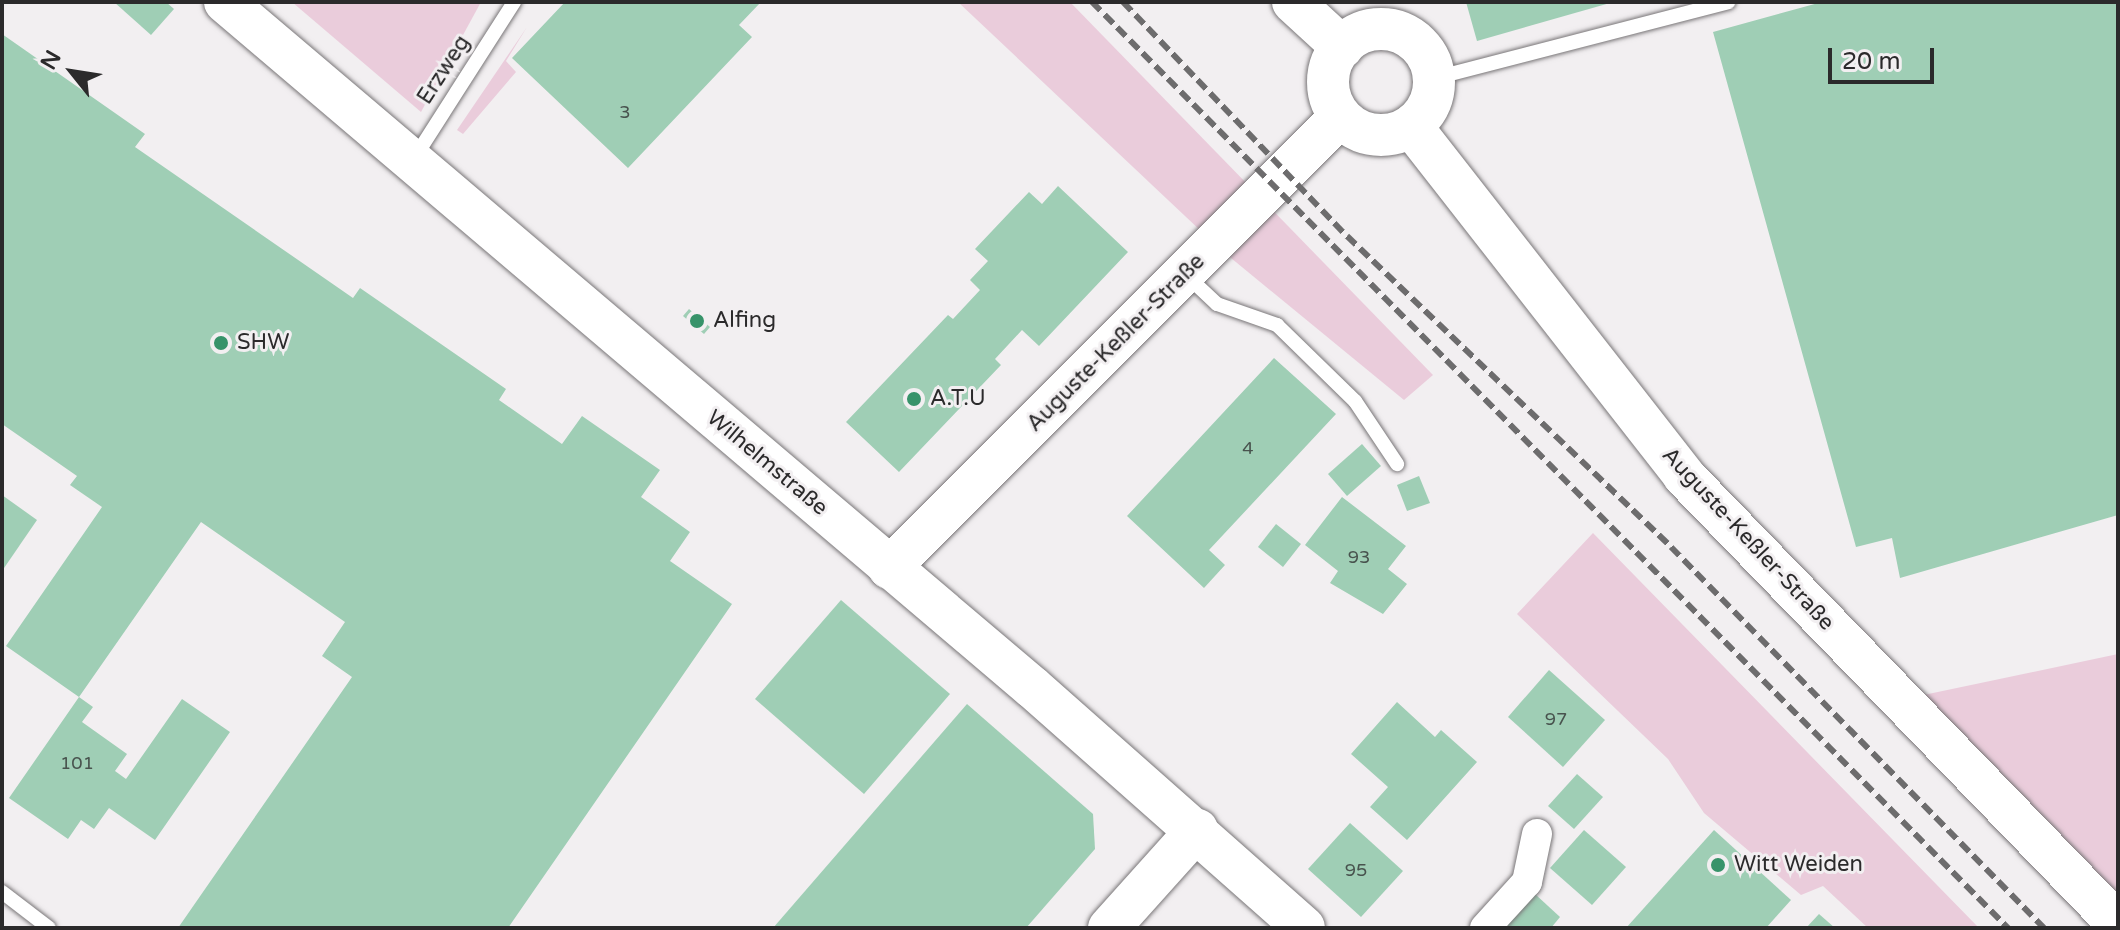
<!DOCTYPE html>
<html>
<head>
<meta charset="utf-8">
<style>
  body { margin:0 }
  #map { position:relative; width:2120px; height:930px; overflow:hidden; background:#f2eff1; font-family:"Varela Round",sans-serif }
  div>[style] { position:absolute }
  .green>* { inset:0; background:#eaccdb }
  .building>* { inset:0; background:#9fceb5 }
  .roads { filter:drop-shadow(0 0 2px #797678) drop-shadow(0 0 2px #797678) }
  .lane>* { height:14px; margin:-7px; padding:0 7px; transform-origin:7px; border-radius:7px; background:#fff }
  .street>* { height:30px; margin:-15px; padding:0 15px; transform-origin:15px; border-radius:15px; background:#fff }
  .secondary>* { height:42px; margin:-21px; padding:0 21px; transform-origin:21px; border-radius:21px; background:#fff }
  .secondary>.ring { margin:-21px; padding:0; box-sizing:content-box; background:none; border:42px solid #fff; border-radius:50% }
  .rail>* { height:6px; margin-top:-3px; transform-origin:0; background:repeating-linear-gradient(90deg,#6d6c6d 0 12px,transparent 0 18px) }
  .dots>* { width:22px; height:22px; translate:-50% -50%; box-sizing:border-box; border:4px solid #f2eff1; border-radius:50% }
  span { translate:-50% -50%; white-space:nowrap; text-align:center; line-height:1.15; -webkit-text-stroke:6px #f2eff1; paint-order:stroke }
  .number-label { font-size:18px; color:#48534e }
  .number-label span { -webkit-text-stroke-width:0 }
  .street-label { font-size:22px; color:#2b2a2b }
  .poi-label { font-size:22px; color:#2b2a2b }
  .left { translate:0 -50%; text-align:left }
  .frame { position:absolute; inset:0; border:4px solid #2b2a2b; pointer-events:none }
  .north { position:absolute; left:32px; top:32px; width:80px; height:80px; -webkit-text-stroke:6px #f2eff1; paint-order:stroke; rotate:300deg; font-size:22px; font-weight:700; line-height:32px; text-align:center; color:#2b2a2b }
  .north::after { content:''; display:block; margin:auto; width:28px; height:36px; background:#2b2a2b; clip-path:polygon(50% 0,100% 100%,50% 72%,0 100%) }
  .scale { position:absolute; left:1828px; top:48px; width:106px; height:36px; box-sizing:border-box; border:4px solid #2b2a2b; border-top:0; padding-left:10px; font-size:24px; line-height:28px; white-space:nowrap; color:#2b2a2b; -webkit-text-stroke:6px #f2eff1; paint-order:stroke }
</style>
</head>
<body>
<div id="map">
  <div class="green">
    <div style="clip-path:polygon(292px 2px,481px 2px,421px 112px)"></div>
    <div style="clip-path:polygon(958px 2px,1070px 2px,1433px 375px,1404px 400px,1220px 249px)"></div>
    <div style="clip-path:polygon(527px 27px,506px 61px,516px 72px,463px 134px,457px 130px)"></div>
    <div style="clip-path:polygon(1593px 533px,1979px 928px,1868px 928px,1823px 886px,1801px 895px,1704px 813px,1668px 759px,1517px 614px)"></div>
    <div style="clip-path:polygon(2118px 654px,2118px 915px,1914px 697px)"></div>
  </div>
  <div class="building">
    <div style="clip-path:polygon(114px 2px,166px 2px,174px 9px,151px 35px)"></div>
    <div style="clip-path:polygon(565px 2px,761px 2px,739px 25px,752px 37px,628px 168px,512px 58px)"></div>
    <div style="clip-path:polygon(1466px 2px,1609px 2px,1610px 3px,1477px 41px)"></div>
    <div style="clip-path:polygon(1822px 2px,2118px 2px,2118px 515px,1900px 578px,1892px 538px,1856px 547px,1713px 32px)"></div>
    <div style="clip-path:polygon(2px 34px,145px 134px,135px 147px,353px 298px,360px 288px,506px 389px,499px 400px,562px 444px,582px 416px,660px 470px,641px 497px,690px 532px,670px 561px,732px 604px,508px 928px,178px 928px,352px 677px,322px 656px,345px 622px,201px 522px,79px 697px,6px 646px,102px 507px,70px 485px,77px 476px,2px 424px)"></div>
    <div style="clip-path:polygon(1058px 186px,1128px 252px,1039px 346px,1022px 330px,995px 359px,1001px 365px,899px 472px,846px 422px,948px 315px,953px 319px,980px 290px,970px 280px,988px 261px,975px 249px,1029px 192px,1042px 204px)"></div>
    <div style="clip-path:polygon(689px 309px,710px 327px,704px 334px,683px 316px)"></div>
    <div style="clip-path:polygon(1274px 358px,1336px 414px,1209px 550px,1225px 565px,1204px 588px,1127px 516px)"></div>
    <div style="clip-path:polygon(1362px 444px,1381px 466px,1347px 496px,1328px 474px)"></div>
    <div style="clip-path:polygon(1419px 476px,1430px 503px,1407px 511px,1397px 485px)"></div>
    <div style="clip-path:polygon(2px 495px,37px 520px,2px 571px)"></div>
    <div style="clip-path:polygon(1342px 497px,1406px 546px,1388px 569px,1407px 584px,1383px 614px,1330px 583px,1338px 571px,1305px 545px)"></div>
    <div style="clip-path:polygon(1276px 524px,1301px 544px,1283px 567px,1258px 547px)"></div>
    <div style="clip-path:polygon(841px 600px,950px 694px,864px 794px,755px 699px)"></div>
    <div style="clip-path:polygon(1549px 670px,1605px 720px,1563px 767px,1508px 717px)"></div>
    <div style="clip-path:polygon(79px 697px,93px 707px,82px 722px,127px 754px,115px 771px,126px 779px,182px 699px,230px 732px,155px 840px,109px 808px,94px 829px,81px 820px,68px 839px,9px 798px)"></div>
    <div style="clip-path:polygon(1397px 702px,1435px 737px,1441px 730px,1477px 762px,1407px 840px,1370px 807px,1388px 787px,1351px 754px)"></div>
    <div style="clip-path:polygon(967px 704px,1093px 814px,1095px 849px,1026px 928px,773px 928px)"></div>
    <div style="clip-path:polygon(1577px 774px,1603px 797px,1574px 829px,1548px 806px)"></div>
    <div style="clip-path:polygon(1350px 823px,1403px 871px,1361px 917px,1308px 869px)"></div>
    <div style="clip-path:polygon(1584px 830px,1626px 867px,1592px 905px,1550px 868px)"></div>
    <div style="clip-path:polygon(1714px 830px,1791px 900px,1766px 928px,1626px 928px)"></div>
    <div style="clip-path:polygon(1535px 894px,1560px 917px,1551px 928px,1495px 928px)"></div>
    <div style="clip-path:polygon(1819px 914px,1835px 928px,1806px 928px)"></div>
  </div>
  <div class="roads">
    <div class="lane">
      <div style="left:1435px;top:78px;width:303px;rotate:-14.5deg"></div>
      <div style="left:415px;top:157px;width:184px;rotate:-57.4deg"></div>
      <div style="left:1185px;top:274px;width:44px;rotate:43.2deg"></div>
      <div style="left:1217px;top:304px;width:64px;rotate:19.3deg"></div>
      <div style="left:1277px;top:325px;width:109px;rotate:44.3deg"></div>
      <div style="left:1355px;top:401px;width:76px;rotate:56.3deg"></div>
      <div style="left:2px;top:892px;width:59px;rotate:37.5deg"></div>
    </div>
    <div class="street">
      <div style="left:1485px;top:928px;width:62px;rotate:-47.6deg"></div>
      <div style="left:1527px;top:882px;width:49px;rotate:-78.2deg"></div>
    </div>
    <div class="secondary">
      <div style="left:225px;top:2px;width:1059px;rotate:40.33deg"></div>
      <div style="left:1032px;top:687px;width:363px;rotate:41.5deg"></div>
      <div style="left:1293px;top:2px;width:67px;rotate:42.6deg"></div>
      <div class="ring" style="left:1328px;top:29px;width:64px;height:64px"></div>
      <div style="left:1411px;top:126px;width:444px;rotate:52deg"></div>
      <div style="left:1684px;top:476px;width:624px;rotate:45.91deg"></div>
      <div style="left:889px;top:568px;width:638px;rotate:-45deg"></div>
      <div style="left:1109px;top:928px;width:132px;rotate:-48.1deg"></div>
    </div>
  </div>
  <div class="rail">
    <div style="left:1092px;top:2px;width:1303px;rotate:45.31deg"></div>
    <div style="left:1123px;top:2px;width:324px;rotate:46.3deg"></div>
    <div style="left:1347px;top:236px;width:449px;rotate:43.8deg"></div>
    <div style="left:1671px;top:547px;width:533px;rotate:45.61deg"></div>
  </div>
  <div class="dots">
    <div style="left:697px;top:321px;background:#37936a"></div>
    <div style="left:221px;top:343px;background:#37936a"></div>
    <div style="left:914px;top:399px;background:#37936a"></div>
    <div style="left:1718px;top:865px;background:#37936a"></div>
  </div>
  <div class="number-label">
    <span style="left:625px;top:112px">3</span>
    <span style="left:1248px;top:448px">4</span>
    <span style="left:1359px;top:557px">93</span>
    <span style="left:1556px;top:719px">97</span>
    <span style="left:77px;top:763px">101</span>
    <span style="left:1356px;top:870px">95</span>
  </div>
  <div class="street-label">
    <span style="left:444px;top:70px;rotate:-57deg">Erzweg</span>
    <span style="left:1116px;top:343px;rotate:-45deg">Auguste-Keßler-Straße</span>
    <span style="left:767px;top:463px;rotate:40deg">Wilhelmstraße</span>
    <span style="left:1748px;top:539px;rotate:47deg">Auguste-Keßler-Straße</span>
  </div>
  <div class="poi-label">
    <span class="left" style="left:713px;top:321px">Alfing</span>
    <span class="left" style="left:237px;top:343px">SHW</span>
    <span class="left" style="left:930px;top:399px">A.T.U</span>
    <span class="left" style="left:1734px;top:865px">Witt Weiden</span>
  </div>
  <div class="frame"></div>
  <div class="north">N</div>
  <div class="scale">20 m</div>
</div>
</body>
</html>
